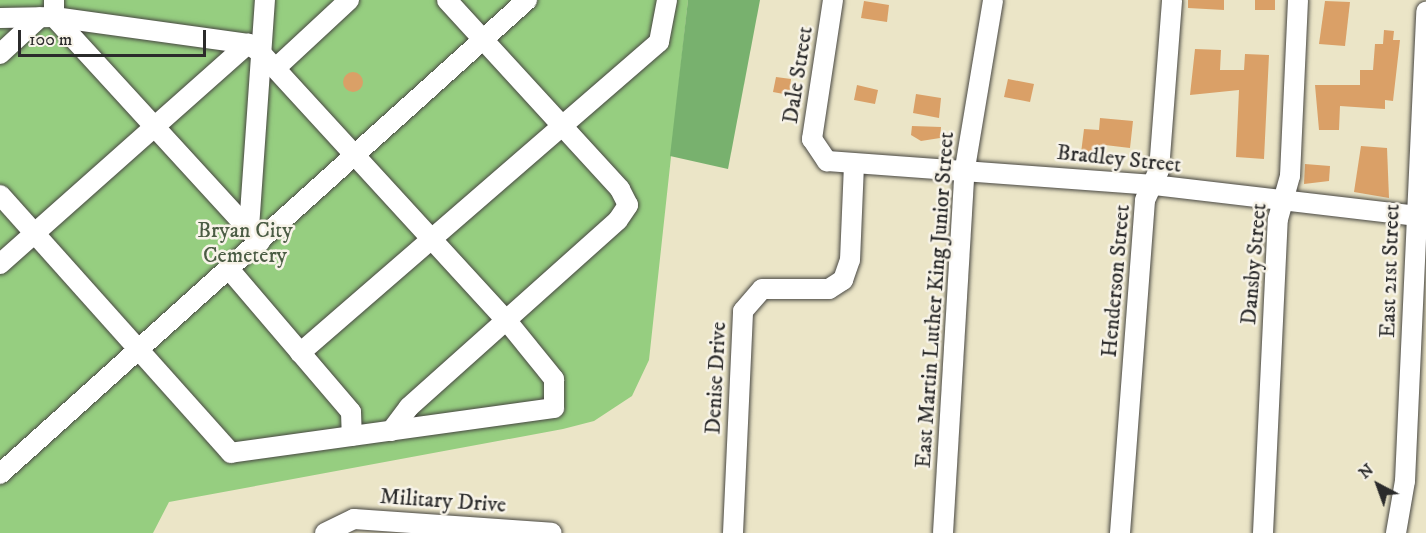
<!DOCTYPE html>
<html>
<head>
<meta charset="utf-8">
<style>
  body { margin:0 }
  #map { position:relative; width:1426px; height:533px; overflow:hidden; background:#ebe5c7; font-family:"IM FELL DW Pica",serif }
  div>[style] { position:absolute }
  .green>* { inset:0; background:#96ce80 }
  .forest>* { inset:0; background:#78b16e }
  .building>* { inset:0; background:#daa067 }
  .round { border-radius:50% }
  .roads { filter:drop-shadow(0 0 2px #484742) drop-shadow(0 0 2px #484742) }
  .minor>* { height:20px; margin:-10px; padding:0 10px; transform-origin:10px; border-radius:10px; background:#fff }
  span { translate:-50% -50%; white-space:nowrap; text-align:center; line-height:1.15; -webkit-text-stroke:5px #f7f3e8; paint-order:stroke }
  .street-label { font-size:22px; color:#2b2b2b }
  .park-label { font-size:22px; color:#4b5c44 }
  .north { position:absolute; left:1348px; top:455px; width:60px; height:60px; -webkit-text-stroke:4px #f7f3e8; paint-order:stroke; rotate:319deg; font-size:16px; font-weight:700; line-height:24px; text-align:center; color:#2b2b2b }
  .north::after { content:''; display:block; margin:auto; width:21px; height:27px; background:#2b2b2b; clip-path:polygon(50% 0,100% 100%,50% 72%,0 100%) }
  .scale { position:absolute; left:18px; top:30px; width:188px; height:27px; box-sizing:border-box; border:3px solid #2b2b2b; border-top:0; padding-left:8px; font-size:18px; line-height:21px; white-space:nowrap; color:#2b2b2b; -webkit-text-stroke:4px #f7f3e8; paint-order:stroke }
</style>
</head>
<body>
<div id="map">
  <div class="green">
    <div style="clip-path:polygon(0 0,688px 0,649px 360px,632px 396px,594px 421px,563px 429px,169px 502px,153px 533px,0 533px)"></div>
  </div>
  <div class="forest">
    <div style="clip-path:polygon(688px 0,760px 0,728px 169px,670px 156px)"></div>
  </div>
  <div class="building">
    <div style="clip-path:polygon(1188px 0,1224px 0,1224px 10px,1188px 8px)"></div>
    <div style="clip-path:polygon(1255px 0,1275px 0,1275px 10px,1255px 10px)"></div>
    <div style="clip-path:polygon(864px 1px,889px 5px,887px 22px,861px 18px)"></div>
    <div style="clip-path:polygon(1325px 1px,1350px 2px,1345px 46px,1319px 44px)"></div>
    <div style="clip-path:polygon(1384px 30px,1394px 31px,1393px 40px,1400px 40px,1393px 101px,1385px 100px,1385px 109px,1340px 106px,1339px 130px,1319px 130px,1315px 85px,1360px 85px,1360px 70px,1373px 70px,1375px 44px,1383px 44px)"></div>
    <div style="clip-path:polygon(1195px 49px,1221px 50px,1220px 70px,1244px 70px,1245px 54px,1269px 55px,1264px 159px,1236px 157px,1239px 90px,1190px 95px)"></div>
    <div class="round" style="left:343px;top:72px;width:20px;height:20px"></div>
    <div style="clip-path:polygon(776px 77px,791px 79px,789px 95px,773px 92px)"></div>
    <div style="clip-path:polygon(1008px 79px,1034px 84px,1030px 102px,1004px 97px)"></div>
    <div style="clip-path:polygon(857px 85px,878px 90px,875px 104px,854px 100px)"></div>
    <div style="clip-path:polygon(916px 94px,941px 98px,939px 118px,913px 113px)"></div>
    <div style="clip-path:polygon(1100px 118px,1133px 121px,1130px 148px,1105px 145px,1104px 155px,1081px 153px,1084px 129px,1099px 130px)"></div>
    <div style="clip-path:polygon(912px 126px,941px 127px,940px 138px,921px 141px,911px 135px)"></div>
    <div style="clip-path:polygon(1361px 146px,1387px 148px,1389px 198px,1354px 192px)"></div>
    <div style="clip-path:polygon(1305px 164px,1330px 166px,1329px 181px,1304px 184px)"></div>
  </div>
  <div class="roads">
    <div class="minor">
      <div style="left:54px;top:0;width:17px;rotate:90deg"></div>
      <div style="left:54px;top:17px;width:305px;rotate:47.5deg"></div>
      <div style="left:833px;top:0;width:141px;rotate:98.6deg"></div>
      <div style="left:812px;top:139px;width:27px;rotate:56deg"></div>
      <div style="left:827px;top:161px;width:328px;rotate:4.2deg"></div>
      <div style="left:1154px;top:185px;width:264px;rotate:6.7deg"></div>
      <div style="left:0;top:18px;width:54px;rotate:-1.1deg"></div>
      <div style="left:54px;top:17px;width:196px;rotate:7.9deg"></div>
      <div style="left:248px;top:44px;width:16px;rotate:35deg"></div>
      <div style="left:261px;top:53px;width:364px;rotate:47.5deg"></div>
      <div style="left:507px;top:321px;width:75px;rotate:51deg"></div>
      <div style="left:554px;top:379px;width:29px;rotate:90deg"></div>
      <div style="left:554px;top:408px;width:326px;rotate:172.1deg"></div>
      <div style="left:231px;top:453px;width:346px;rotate:-131.8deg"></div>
      <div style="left:0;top:54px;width:54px;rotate:-42.8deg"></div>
      <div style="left:278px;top:66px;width:97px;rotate:-42.9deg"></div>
      <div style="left:249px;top:228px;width:229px;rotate:-86deg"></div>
      <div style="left:0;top:264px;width:332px;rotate:-41.6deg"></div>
      <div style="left:229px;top:269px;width:188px;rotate:49.5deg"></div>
      <div style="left:351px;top:412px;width:24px;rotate:88deg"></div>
      <div style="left:300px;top:353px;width:475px;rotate:-40.9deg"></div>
      <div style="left:659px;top:42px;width:43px;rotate:-79.2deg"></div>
      <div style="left:391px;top:431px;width:30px;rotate:-53deg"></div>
      <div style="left:409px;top:407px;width:280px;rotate:-41.8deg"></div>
      <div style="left:618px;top:220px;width:18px;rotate:-56deg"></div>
      <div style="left:628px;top:205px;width:18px;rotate:-117deg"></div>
      <div style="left:620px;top:189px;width:256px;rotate:-132.5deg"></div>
      <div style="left:0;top:474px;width:709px;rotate:-41.97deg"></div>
      <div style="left:325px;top:533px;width:32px;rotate:-26deg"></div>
      <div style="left:354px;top:519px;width:198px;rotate:4deg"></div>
      <div style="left:733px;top:533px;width:222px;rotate:-87.4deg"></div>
      <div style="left:743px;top:311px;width:29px;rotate:-49deg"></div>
      <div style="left:762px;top:289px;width:67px"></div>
      <div style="left:829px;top:289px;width:17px;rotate:-33deg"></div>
      <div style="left:843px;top:280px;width:21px;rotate:-71deg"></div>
      <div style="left:850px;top:260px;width:94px;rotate:-87.6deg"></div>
      <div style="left:943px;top:533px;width:366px;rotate:-86.6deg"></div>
      <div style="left:965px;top:168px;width:170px;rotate:-80.5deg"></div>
      <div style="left:1120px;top:533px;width:334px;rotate:-85.7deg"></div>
      <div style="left:1145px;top:200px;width:33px;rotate:-65deg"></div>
      <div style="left:1159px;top:170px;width:170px;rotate:-85.6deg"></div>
      <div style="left:1263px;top:533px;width:314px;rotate:-87.3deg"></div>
      <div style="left:1278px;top:219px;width:45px;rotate:-74.4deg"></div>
      <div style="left:1290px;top:176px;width:176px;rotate:-87.4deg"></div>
      <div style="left:1396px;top:533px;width:53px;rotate:-80.2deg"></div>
      <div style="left:1405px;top:481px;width:470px;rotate:-87.4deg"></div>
    </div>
  </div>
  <div class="street-label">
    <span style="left:798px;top:75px;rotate:-81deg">Dale Street</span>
    <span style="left:1119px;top:159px;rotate:6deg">Bradley Street</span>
    <span style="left:1254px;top:264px;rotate:-85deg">Dansby Street</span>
    <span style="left:1390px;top:271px;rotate:-88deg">East 21st Street</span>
    <span style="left:1116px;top:281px;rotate:-85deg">Henderson Street</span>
    <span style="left:935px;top:300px;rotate:-86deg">East Martin Luther King Junior Street</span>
    <span style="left:716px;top:378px;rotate:-87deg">Denise Drive</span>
    <span style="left:443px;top:501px;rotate:4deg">Military Drive</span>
  </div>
  <div class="park-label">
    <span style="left:245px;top:243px">Bryan City<br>Cemetery</span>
  </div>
  <div class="north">N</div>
  <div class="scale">100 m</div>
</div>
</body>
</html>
